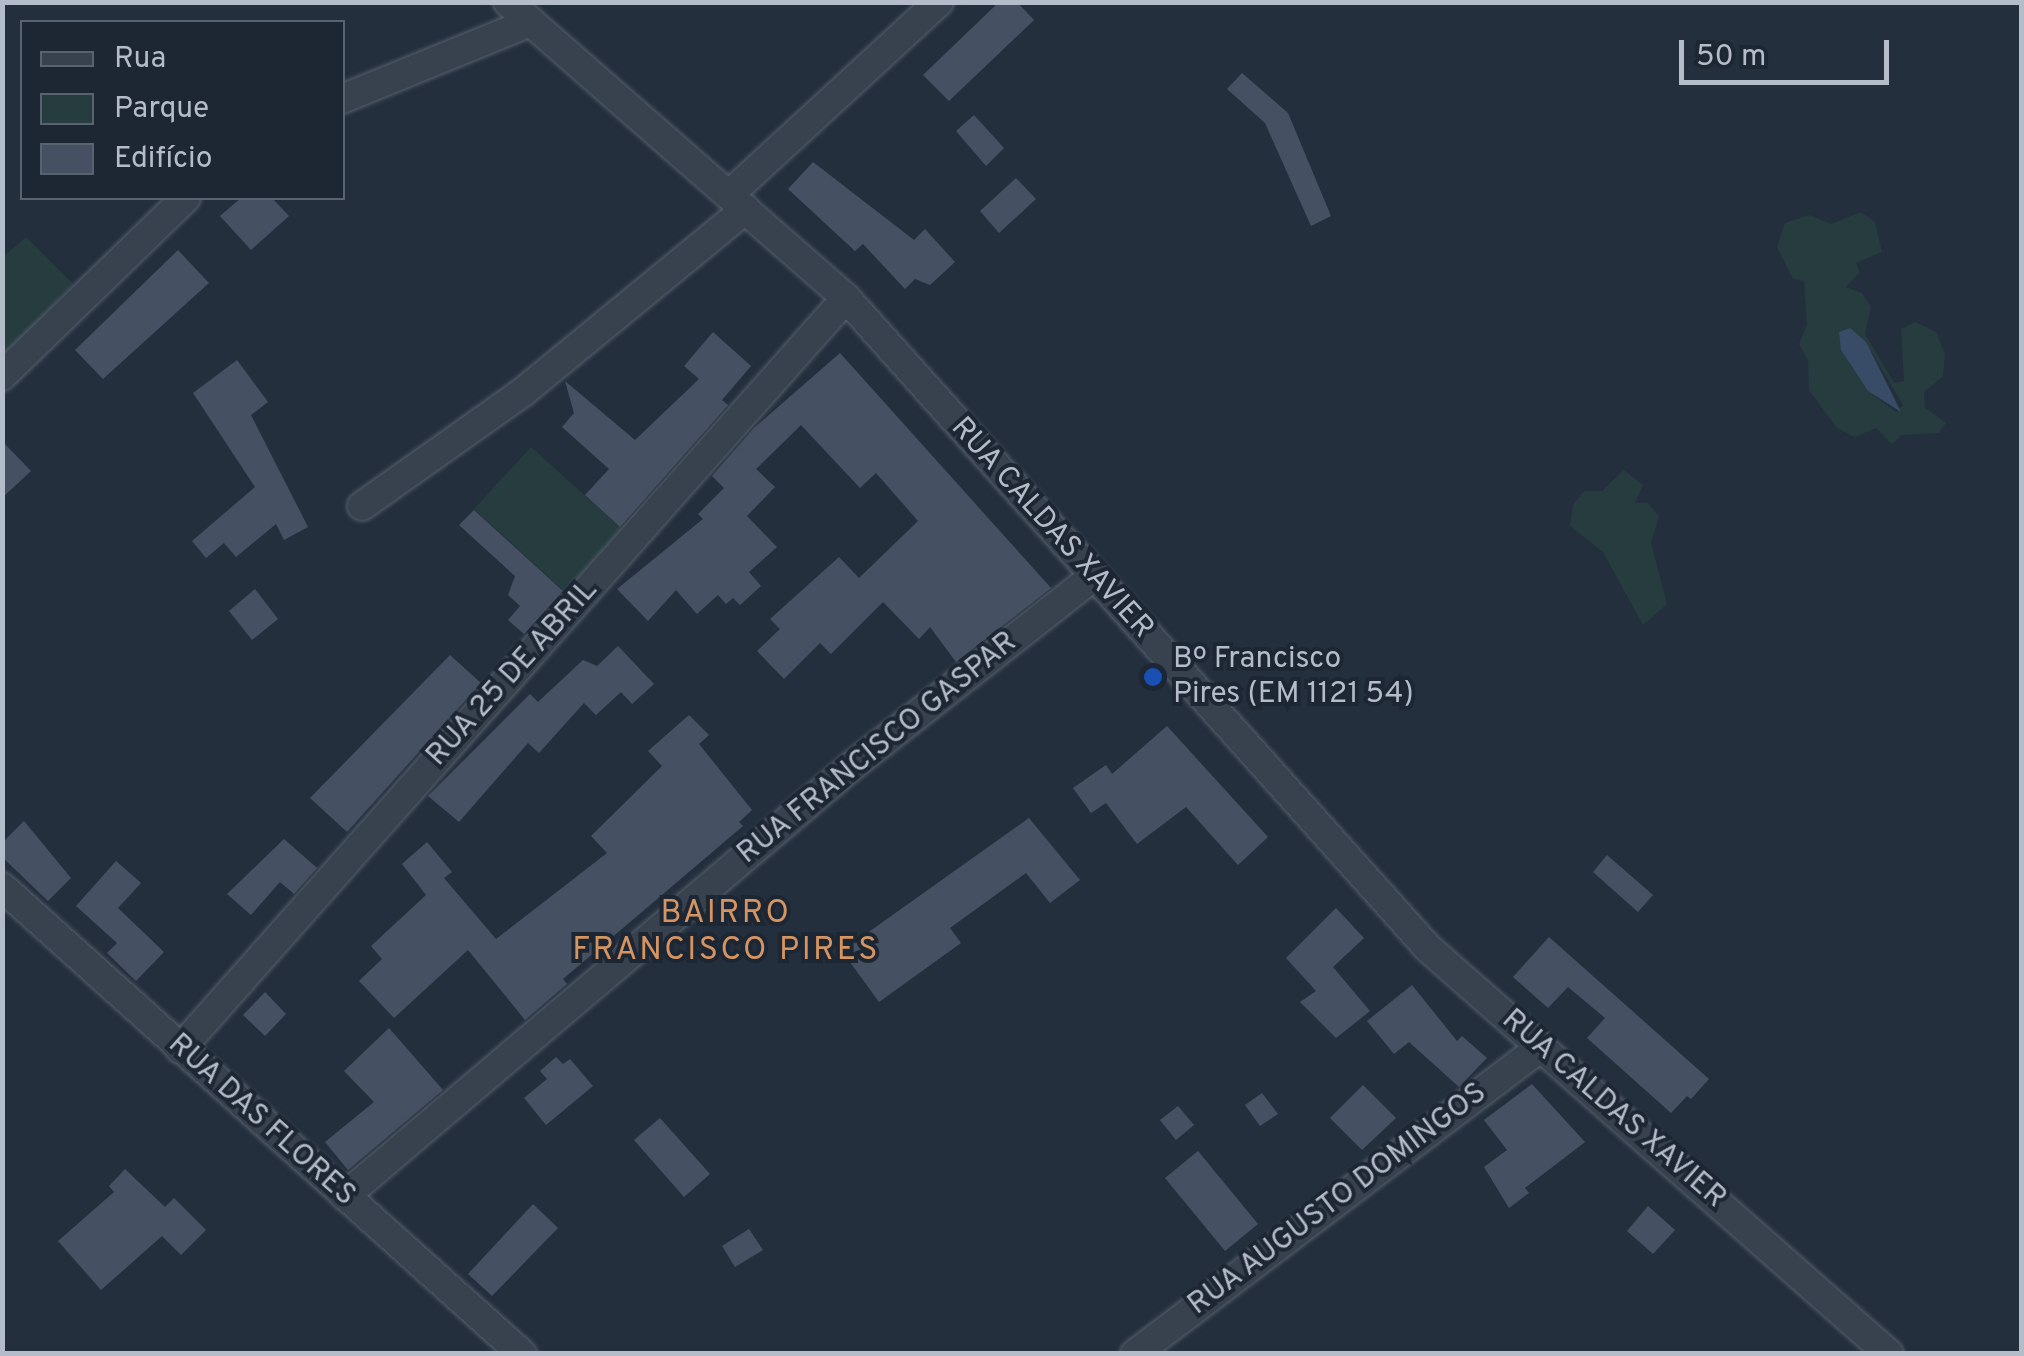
<!DOCTYPE html>
<html>
<head>
<meta charset="utf-8">
<style>
  body { margin:0 }
  #map { position:relative; width:2024px; height:1356px; overflow:hidden; background:#242f3e; font-family:Overpass,sans-serif }
  div>[style] { position:absolute }
  .green>* { inset:0; background:#263c3f }
  .water>* { inset:0; background:#394c67 }
  .building>* { inset:0; background:#455162 }
  .roads { filter:drop-shadow(0 0 2px #565f6c) drop-shadow(0 0 2px #565f6c) }
  .street>* { height:28px; margin:-14px; padding:0 14px; transform-origin:14px; border-radius:14px; background:#38414e }
  .dots>* { width:28px; height:28px; translate:-50% -50%; box-sizing:border-box; border:5px solid #1d2633; border-radius:50% }
  span { translate:-50% -50%; white-space:nowrap; text-align:center; line-height:1.15; -webkit-text-stroke:8px #1d2633; paint-order:stroke }
  .street-label { font-size:30px; color:#b4bcc9 }
  .poi-label { font-size:30px; color:#b4bcc9 }
  .left { translate:0 -50%; text-align:left }
  .neighbourhood-label { font-size:32px; color:#d59563; letter-spacing:2.5px }
  .frame { position:absolute; inset:0; border:5px solid #b4bcc9; pointer-events:none }
  .legend { position:absolute; left:20px; top:20px; width:325px; height:180px; box-sizing:border-box; background:#1d2633; border:2px solid #59626f; margin:0; padding:12px 18px; list-style:none; font-size:30px; color:#b4bcc9 }
  .legend li { display:flex; align-items:center; gap:20px; height:50px }
  .legend b { width:50px; border:2px solid #59626f }
  .scale { position:absolute; left:1679px; top:40px; width:210px; height:45px; box-sizing:border-box; border:5px solid #b4bcc9; border-top:0; padding-left:12px; font-size:30px; line-height:35px; white-space:nowrap; color:#b4bcc9; -webkit-text-stroke:8px #1d2633; paint-order:stroke }
</style>
</head>
<body>
<div id="map">
  <div class="green">
    <div style="clip-path:polygon(evenodd,1861px 212px,1875px 222px,1882px 252px,1856px 263px,1860px 272px,1846px 287px,1862px 293px,1871px 307px,1865px 334px,1894px 383px,1904px 381px,1901px 329px,1915px 322px,1936px 332px,1945px 354px,1943px 376px,1924px 392px,1925px 408px,1946px 423px,1939px 433px,1902px 435px,1892px 444px,1876px 428px,1855px 437px,1837px 428px,1809px 390px,1808px 360px,1799px 344px,1807px 324px,1804px 281px,1793px 279px,1777px 247px,1785px 223px,1809px 215px,1831px 224px,1861px 212px,1870px 349px,1903px 405px,1896px 412px,1868px 391px,1850px 364px,1847px 355px,1870px 349px)"></div>
    <div style="clip-path:polygon(26px 237px,73px 284px,3px 358px,2px 258px)"></div>
    <div style="clip-path:polygon(531px 447px,622px 529px,565px 592px,474px 509px)"></div>
    <div style="clip-path:polygon(1624px 470px,1643px 485px,1635px 503px,1648px 503px,1659px 516px,1651px 543px,1667px 604px,1643px 625px,1603px 552px,1570px 526px,1573px 505px,1584px 491px,1602px 491px)"></div>
  </div>
  <div class="water">
    <div style="clip-path:polygon(1850px 328px,1866px 342px,1901px 412px,1868px 391px,1841px 350px,1839px 332px)"></div>
  </div>
  <div class="building">
    <div style="clip-path:polygon(999px 2px,1017px 2px,1034px 20px,949px 101px,923px 75px)"></div>
    <div style="clip-path:polygon(1242px 73px,1288px 113px,1331px 216px,1311px 226px,1265px 123px,1227px 89px)"></div>
    <div style="clip-path:polygon(974px 115px,1004px 148px,986px 166px,956px 131px)"></div>
    <div style="clip-path:polygon(813px 162px,914px 240px,925px 229px,955px 262px,930px 285px,915px 279px,905px 289px,863px 244px,855px 251px,788px 189px)"></div>
    <div style="clip-path:polygon(1016px 178px,1036px 199px,999px 233px,980px 211px)"></div>
    <div style="clip-path:polygon(241px 198px,272px 198px,289px 216px,251px 250px,220px 216px)"></div>
    <div style="clip-path:polygon(178px 250px,209px 283px,103px 379px,75px 350px)"></div>
    <div style="clip-path:polygon(713px 332px,751px 366px,722px 400px,728px 405px,620px 527px,585px 495px,609px 469px,562px 427px,574px 413px,565px 381px,635px 440px,699px 379px,684px 366px)"></div>
    <div style="clip-path:polygon(840px 353px,1051px 588px,956px 662px,930px 627px,919px 639px,883px 602px,831px 654px,820px 643px,784px 679px,757px 651px,780px 629px,770px 619px,839px 557px,859px 578px,918px 521px,876px 473px,860px 488px,801px 425px,756px 469px,775px 487px,747px 516px,777px 547px,749px 572px,761px 586px,740px 605px,733px 598px,726px 604px,718px 595px,697px 614px,676px 590px,648px 621px,617px 589px,703px 519px,698px 514px,724px 488px,712px 476px,754px 428px)"></div>
    <div style="clip-path:polygon(237px 360px,268px 402px,251px 415px,308px 527px,284px 540px,276px 524px,236px 557px,224px 543px,206px 558px,192px 541px,255px 487px,193px 393px)"></div>
    <div style="clip-path:polygon(2px 441px,31px 471px,2px 498px)"></div>
    <div style="clip-path:polygon(474px 510px,563px 591px,524px 634px,508px 620px,520px 606px,508px 595px,515px 576px,459px 525px)"></div>
    <div style="clip-path:polygon(255px 589px,278px 619px,252px 640px,229px 611px)"></div>
    <div style="clip-path:polygon(618px 646px,654px 684px,632px 704px,621px 692px,596px 715px,584px 703px,539px 753px,528px 743px,459px 822px,428px 796px,530px 694px,538px 702px,583px 660px,597px 666px)"></div>
    <div style="clip-path:polygon(450px 655px,481px 683px,347px 832px,310px 798px)"></div>
    <div style="clip-path:polygon(689px 715px,709px 735px,699px 744px,752px 810px,739px 822px,743px 826px,563px 979px,567px 984px,525px 1020px,468px 950px,394px 1018px,359px 981px,382px 959px,371px 946px,426px 895px,402px 864px,427px 842px,452px 872px,444px 878px,496px 939px,607px 853px,591px 836px,662px 766px,648px 751px)"></div>
    <div style="clip-path:polygon(1167px 726px,1268px 837px,1238px 865px,1186px 807px,1137px 844px,1106px 803px,1091px 813px,1073px 788px,1106px 765px,1112px 774px)"></div>
    <div style="clip-path:polygon(1029px 818px,1080px 880px,1050px 903px,1026px 873px,950px 928px,961px 943px,879px 1002px,842px 951px)"></div>
    <div style="clip-path:polygon(24px 821px,71px 878px,48px 901px,2px 857px,2px 843px)"></div>
    <div style="clip-path:polygon(284px 839px,317px 868px,294px 894px,280px 882px,251px 915px,227px 894px)"></div>
    <div style="clip-path:polygon(1607px 855px,1653px 895px,1638px 912px,1593px 872px)"></div>
    <div style="clip-path:polygon(116px 861px,141px 883px,118px 908px,164px 952px,136px 981px,107px 953px,117px 943px,76px 906px)"></div>
    <div style="clip-path:polygon(1336px 908px,1364px 938px,1333px 967px,1370px 1011px,1336px 1038px,1300px 1002px,1316px 991px,1286px 958px)"></div>
    <div style="clip-path:polygon(1549px 937px,1709px 1079px,1691px 1099px,1687px 1096px,1671px 1113px,1587px 1038px,1605px 1018px,1568px 987px,1548px 1008px,1513px 977px)"></div>
    <div style="clip-path:polygon(1412px 985px,1457px 1041px,1462px 1036px,1487px 1058px,1459px 1087px,1409px 1042px,1394px 1054px,1367px 1021px)"></div>
    <div style="clip-path:polygon(265px 992px,286px 1014px,265px 1036px,243px 1015px)"></div>
    <div style="clip-path:polygon(389px 1028px,443px 1090px,348px 1170px,325px 1142px,374px 1102px,344px 1071px)"></div>
    <div style="clip-path:polygon(556px 1057px,563px 1064px,570px 1059px,593px 1086px,546px 1125px,524px 1098px,547px 1079px,540px 1071px)"></div>
    <div style="clip-path:polygon(1532px 1084px,1585px 1142px,1525px 1188px,1529px 1193px,1509px 1208px,1484px 1167px,1507px 1150px,1484px 1120px)"></div>
    <div style="clip-path:polygon(1363px 1085px,1396px 1118px,1362px 1150px,1330px 1118px)"></div>
    <div style="clip-path:polygon(1262px 1093px,1278px 1114px,1260px 1126px,1245px 1105px)"></div>
    <div style="clip-path:polygon(1178px 1106px,1194px 1125px,1176px 1140px,1160px 1120px)"></div>
    <div style="clip-path:polygon(660px 1118px,710px 1174px,684px 1197px,634px 1140px)"></div>
    <div style="clip-path:polygon(1198px 1151px,1258px 1224px,1225px 1251px,1165px 1178px)"></div>
    <div style="clip-path:polygon(125px 1169px,165px 1207px,174px 1198px,206px 1230px,181px 1255px,162px 1236px,101px 1290px,58px 1241px,114px 1192px,109px 1186px)"></div>
    <div style="clip-path:polygon(533px 1204px,558px 1228px,492px 1296px,468px 1274px)"></div>
    <div style="clip-path:polygon(1648px 1206px,1675px 1230px,1653px 1254px,1627px 1231px)"></div>
    <div style="clip-path:polygon(749px 1229px,763px 1250px,735px 1267px,722px 1246px)"></div>
  </div>
  <div class="roads">
    <div class="street">
      <div style="left:508px;top:2px;width:449px;rotate:41.2deg"></div>
      <div style="left:846px;top:298px;width:872px;rotate:48.16deg"></div>
      <div style="left:1428px;top:948px;width:614px;rotate:41.37deg"></div>
      <div style="left:342px;top:99px;width:204px;rotate:-22.2deg"></div>
      <div style="left:730px;top:194px;width:284px;rotate:-42.6deg"></div>
      <div style="left:2px;top:376px;width:256px;rotate:-44.1deg"></div>
      <div style="left:362px;top:506px;width:197px;rotate:-35.3deg"></div>
      <div style="left:523px;top:392px;width:288px;rotate:-39.4deg"></div>
      <div style="left:2px;top:887px;width:699px;rotate:41.93deg"></div>
      <div style="left:180px;top:1049px;width:1004px;rotate:-48.43deg"></div>
      <div style="left:345px;top:1196px;width:665px;rotate:-40.3deg"></div>
      <div style="left:852px;top:766px;width:306px;rotate:-38.1deg"></div>
      <div style="left:1135px;top:1354px;width:509px;rotate:-37.1deg"></div>
    </div>
  </div>
  <div class="dots">
    <div style="left:1153px;top:677px;background:#1a4fb4"></div>
  </div>
  <div class="street-label">
    <span style="left:1051px;top:529px;rotate:48deg">RUA CALDAS XAVIER</span>
    <span style="left:513px;top:674px;rotate:-48deg">RUA 25 DE ABRIL</span>
    <span style="left:878px;top:749px;rotate:-39deg">RUA FRANCISCO GASPAR</span>
    <span style="left:1613px;top:1110px;rotate:41deg">RUA CALDAS XAVIER</span>
    <span style="left:261px;top:1121px;rotate:42deg">RUA DAS FLORES</span>
    <span style="left:1338px;top:1200px;rotate:-37deg">RUA AUGUSTO DOMINGOS</span>
  </div>
  <div class="poi-label">
    <span class="left" style="left:1173px;top:677px">Bº Francisco<br>Pires (EM 1121 54)</span>
  </div>
  <div class="neighbourhood-label">
    <span style="left:726px;top:933px">BAIRRO<br>FRANCISCO PIRES</span>
  </div>
  <div class="frame"></div>
  <ul class="legend">
  <li><b style="height:12px;background:#38414e"></b>Rua</li>
  <li><b style="height:28px;background:#263c3f"></b>Parque</li>
  <li><b style="height:28px;background:#455162"></b>Edifício</li>
  </ul>
  <div class="scale">50 m</div>
</div>
</body>
</html>
